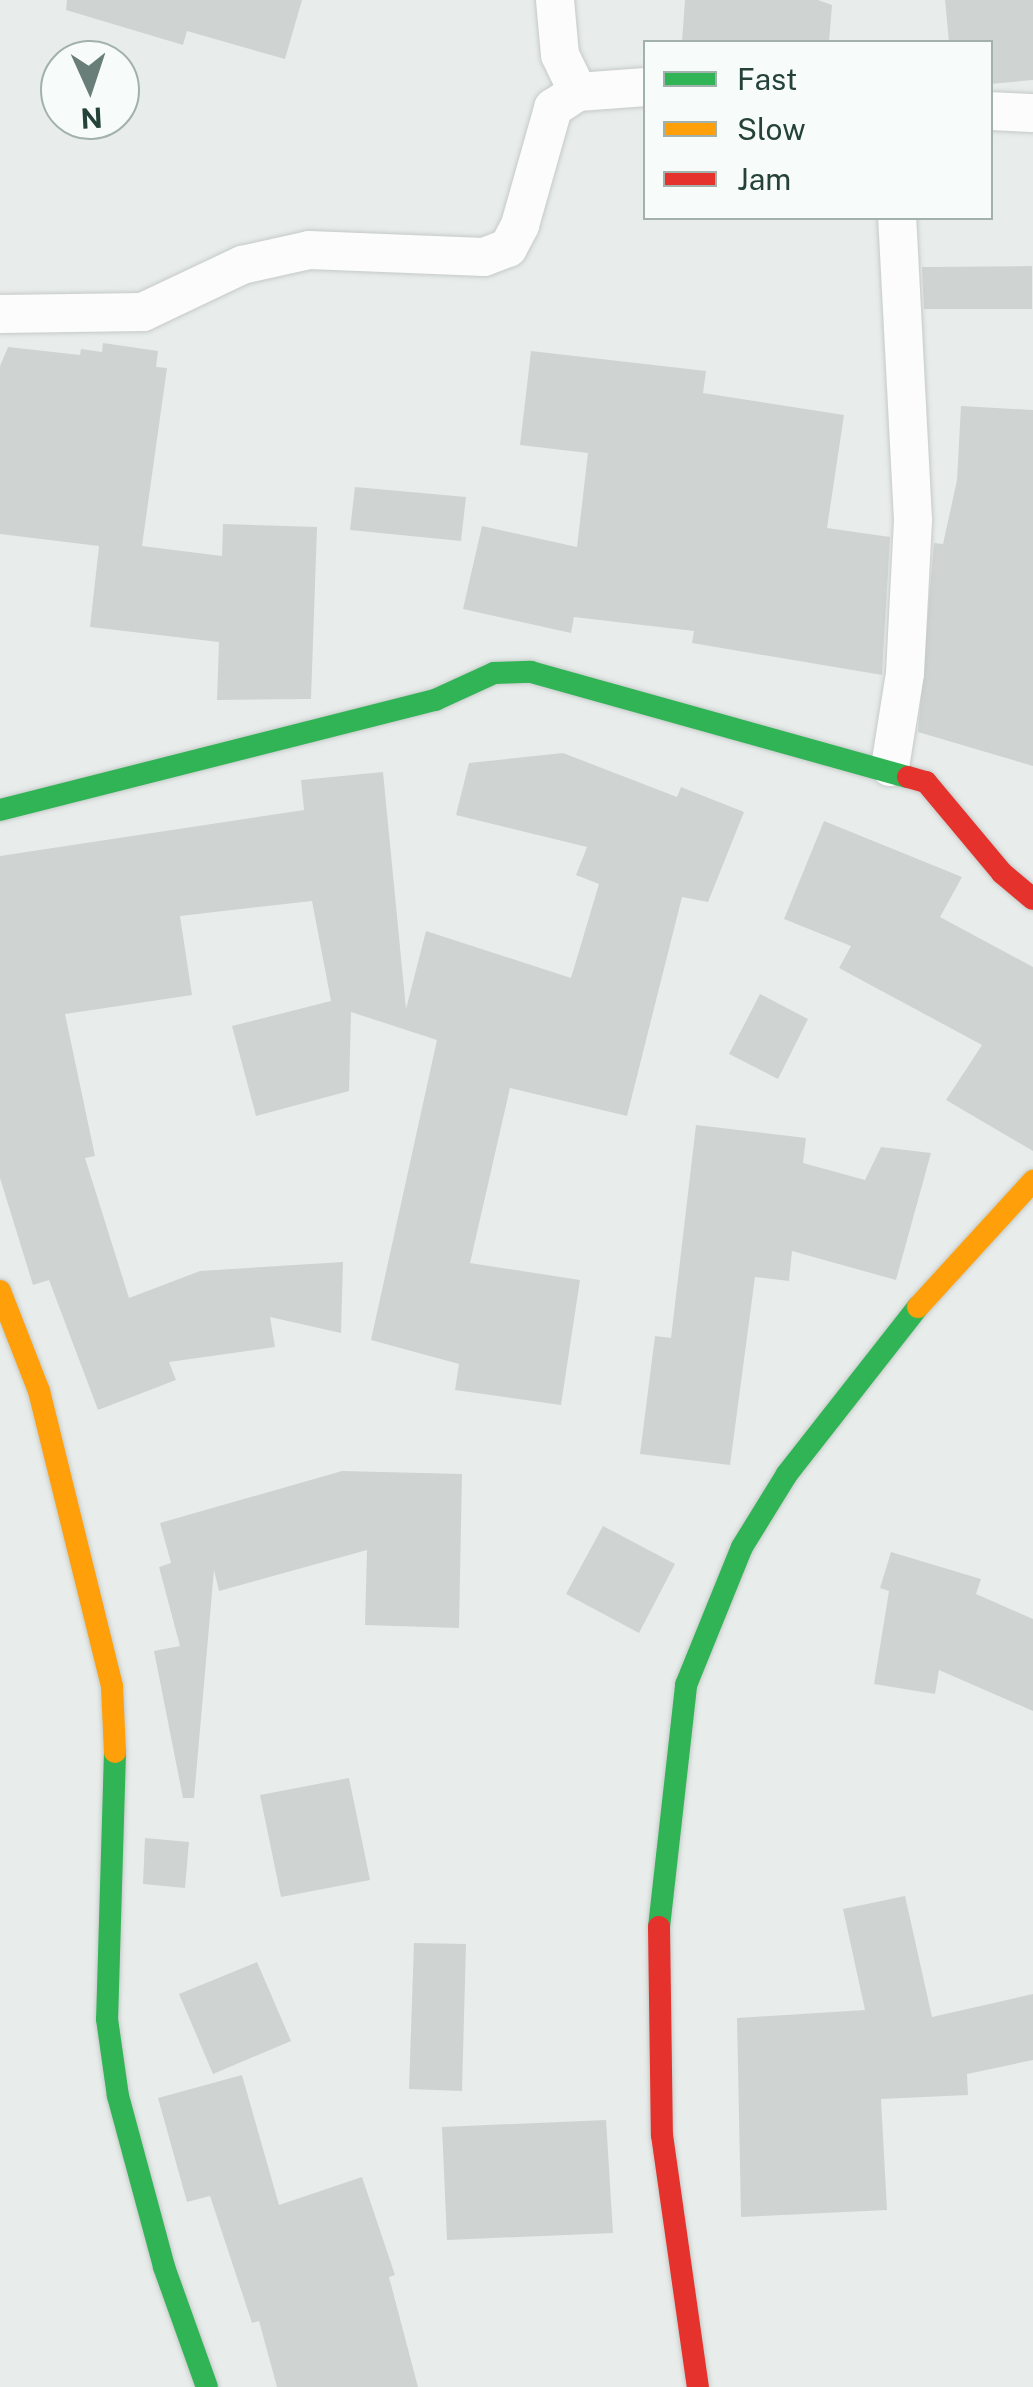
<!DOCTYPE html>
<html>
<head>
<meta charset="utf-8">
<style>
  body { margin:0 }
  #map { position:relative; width:1033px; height:2387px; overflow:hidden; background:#e8edeb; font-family:"Public Sans",sans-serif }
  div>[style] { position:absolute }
  .building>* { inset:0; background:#cfd4d2 }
  .roads { filter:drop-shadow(0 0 2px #c5cac8) drop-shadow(0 0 2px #c5cac8) }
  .street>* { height:38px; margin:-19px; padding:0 19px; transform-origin:19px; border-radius:19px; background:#fcfcfc }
  .fast>* { height:22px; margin:-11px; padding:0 11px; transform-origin:11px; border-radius:11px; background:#30b455 }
  .slow>* { height:22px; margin:-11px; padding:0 11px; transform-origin:11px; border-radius:11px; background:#ff9f0a }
  .jam>* { height:22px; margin:-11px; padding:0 11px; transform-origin:11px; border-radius:11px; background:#e5322d }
  span { translate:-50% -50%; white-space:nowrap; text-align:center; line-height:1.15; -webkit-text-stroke:9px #f7fbf9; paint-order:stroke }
  .legend { position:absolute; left:643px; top:40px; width:350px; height:180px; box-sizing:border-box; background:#f7fbf9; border:2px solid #a3b1ad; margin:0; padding:12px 18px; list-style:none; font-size:30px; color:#24423a }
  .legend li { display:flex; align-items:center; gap:20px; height:50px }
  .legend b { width:50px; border:2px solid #a3b1ad }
  .north { position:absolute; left:40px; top:40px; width:100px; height:100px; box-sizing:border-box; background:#f7fbf9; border:2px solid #a3b1ad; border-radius:50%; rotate:177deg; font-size:28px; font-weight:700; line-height:40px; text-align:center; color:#24423a }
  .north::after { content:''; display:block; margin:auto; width:35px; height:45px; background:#697e78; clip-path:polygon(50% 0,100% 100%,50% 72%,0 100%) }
</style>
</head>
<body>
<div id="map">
  <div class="building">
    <div style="clip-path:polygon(67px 0,302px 0,285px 59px,187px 31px,183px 45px,66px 10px)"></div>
    <div style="clip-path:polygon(685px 0,818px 0,832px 5px,829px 42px,682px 42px)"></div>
    <div style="clip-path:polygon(945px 0,1033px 0,1033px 80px,990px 84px,990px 42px,949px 42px)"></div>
    <div style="clip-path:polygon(1032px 266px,1032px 309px,924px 309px,922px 267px)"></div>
    <div style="clip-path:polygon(103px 343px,158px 351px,156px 367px,167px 368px,142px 546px,222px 556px,223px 524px,317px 527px,311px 699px,217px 700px,219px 642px,90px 627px,99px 546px,0 534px,0 366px,8px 347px,80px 355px,81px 349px,102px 352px)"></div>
    <div style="clip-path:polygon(531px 351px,706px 371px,703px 393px,844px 415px,827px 528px,890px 537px,882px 675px,692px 643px,694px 631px,574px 617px,571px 633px,463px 609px,482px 526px,577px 547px,588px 453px,520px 445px)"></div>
    <div style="clip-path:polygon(961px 406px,1033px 410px,1033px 766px,918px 732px,934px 543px,943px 544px,957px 480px)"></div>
    <div style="clip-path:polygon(355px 487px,466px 497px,461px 541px,350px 530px)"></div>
    <div style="clip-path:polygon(563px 753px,677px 797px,681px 787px,744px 812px,708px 902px,682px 897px,627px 1116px,510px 1088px,470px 1263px,580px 1280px,561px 1405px,455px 1390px,459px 1364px,371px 1340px,437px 1040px,351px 1012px,349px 1091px,256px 1116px,232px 1026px,331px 1001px,312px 901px,180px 916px,192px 995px,65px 1014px,95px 1156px,85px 1158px,129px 1298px,200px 1271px,343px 1262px,341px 1333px,270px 1317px,275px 1347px,169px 1362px,176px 1380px,98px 1410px,49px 1280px,33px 1285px,0 1178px,0 856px,304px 810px,301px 780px,383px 772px,406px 1009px,426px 931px,571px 978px,599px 884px,576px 875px,587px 847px,456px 815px,469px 763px)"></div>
    <div style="clip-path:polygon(824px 821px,962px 877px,940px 917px,1033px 967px,1033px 1151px,946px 1100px,982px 1045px,839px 968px,851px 946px,784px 919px)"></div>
    <div style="clip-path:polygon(760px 994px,808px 1019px,778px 1079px,729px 1054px)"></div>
    <div style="clip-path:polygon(696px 1125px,806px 1138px,803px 1163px,865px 1180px,881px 1147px,931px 1153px,896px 1280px,792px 1251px,789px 1281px,755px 1277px,730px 1465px,640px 1454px,655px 1336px,671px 1338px)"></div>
    <div style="clip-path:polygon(342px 1471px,462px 1474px,459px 1628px,365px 1625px,367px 1550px,219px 1591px,214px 1570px,194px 1798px,183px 1798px,154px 1651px,180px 1646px,159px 1567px,171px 1563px,160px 1523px)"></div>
    <div style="clip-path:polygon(603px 1526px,675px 1564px,639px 1633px,566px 1594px)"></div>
    <div style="clip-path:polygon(891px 1552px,981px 1579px,976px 1594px,1033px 1619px,1033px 1711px,939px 1670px,935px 1694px,874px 1684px,889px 1591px,880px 1588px)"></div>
    <div style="clip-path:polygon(349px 1778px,370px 1880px,281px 1897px,260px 1795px)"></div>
    <div style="clip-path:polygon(145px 1838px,189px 1842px,185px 1888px,143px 1884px)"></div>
    <div style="clip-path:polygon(905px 1896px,932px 2017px,1033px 1994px,1033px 2060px,967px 2074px,968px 2095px,881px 2099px,887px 2210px,741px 2217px,737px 2018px,865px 2010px,843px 1909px)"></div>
    <div style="clip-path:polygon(414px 1943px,466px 1944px,462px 2091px,409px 2089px)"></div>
    <div style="clip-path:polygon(257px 1962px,291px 2041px,213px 2074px,179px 1994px)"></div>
    <div style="clip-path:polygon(242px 2075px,279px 2205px,362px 2177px,395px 2275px,389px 2277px,418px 2387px,277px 2387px,259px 2321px,252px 2323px,210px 2196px,187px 2202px,158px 2098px)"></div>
    <div style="clip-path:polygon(606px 2120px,613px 2233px,447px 2240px,442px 2127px)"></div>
  </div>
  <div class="roads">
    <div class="street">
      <div style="left:555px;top:0;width:55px;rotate:84.8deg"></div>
      <div style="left:560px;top:55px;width:41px;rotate:64.1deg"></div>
      <div style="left:990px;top:111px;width:43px;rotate:2.7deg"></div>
      <div style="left:0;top:314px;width:143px;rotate:-0.8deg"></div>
      <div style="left:143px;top:312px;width:110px;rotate:-25.4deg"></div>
      <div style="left:242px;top:265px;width:69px;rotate:-12.6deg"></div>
      <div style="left:309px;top:250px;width:175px;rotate:2.3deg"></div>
      <div style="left:484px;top:257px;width:26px;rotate:-21deg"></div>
      <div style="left:508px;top:248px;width:26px;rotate:-62deg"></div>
      <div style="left:520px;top:225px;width:122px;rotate:-74.2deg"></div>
      <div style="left:553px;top:108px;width:30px;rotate:-33deg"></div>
      <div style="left:578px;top:92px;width:68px;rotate:-4.2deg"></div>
      <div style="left:890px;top:767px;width:95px;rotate:-80.9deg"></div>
      <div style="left:905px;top:673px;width:153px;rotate:-87deg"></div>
      <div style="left:913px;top:520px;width:302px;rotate:-93deg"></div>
    </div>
    <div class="fast">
      <div style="left:0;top:810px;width:449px;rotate:-14.2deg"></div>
      <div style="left:435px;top:700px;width:65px;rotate:-24.6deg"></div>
      <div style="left:494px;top:673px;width:37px;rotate:-2deg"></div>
      <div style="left:531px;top:672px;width:391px;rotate:15.6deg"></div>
      <div style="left:115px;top:1752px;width:267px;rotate:91.7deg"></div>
      <div style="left:107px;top:2019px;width:78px;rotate:81.9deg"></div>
      <div style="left:118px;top:2096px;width:177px;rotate:74.9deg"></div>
      <div style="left:164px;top:2267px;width:127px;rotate:70.3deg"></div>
      <div style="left:659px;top:1927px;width:244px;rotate:-83.6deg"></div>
      <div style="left:686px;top:1685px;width:149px;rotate:-67.9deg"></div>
      <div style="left:742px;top:1547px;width:86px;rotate:-58.3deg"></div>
      <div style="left:787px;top:1474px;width:212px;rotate:-51.9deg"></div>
    </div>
    <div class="slow">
      <div style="left:0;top:1291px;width:107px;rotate:68.7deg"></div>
      <div style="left:39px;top:1391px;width:304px;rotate:76.1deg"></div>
      <div style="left:112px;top:1686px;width:66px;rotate:87.4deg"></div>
      <div style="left:918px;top:1307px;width:171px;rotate:-47.6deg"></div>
    </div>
    <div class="jam">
      <div style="left:908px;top:777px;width:19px;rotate:16deg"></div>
      <div style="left:926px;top:782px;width:119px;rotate:50.1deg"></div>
      <div style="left:1002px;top:873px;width:40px;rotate:40deg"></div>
      <div style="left:659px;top:1927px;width:208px;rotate:89.2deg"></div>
      <div style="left:662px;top:2135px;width:255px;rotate:81.9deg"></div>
    </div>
  </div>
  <ul class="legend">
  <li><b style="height:12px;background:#30b455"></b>Fast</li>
  <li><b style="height:12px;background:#ff9f0a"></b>Slow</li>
  <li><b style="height:12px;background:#e5322d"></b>Jam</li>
  </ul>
  <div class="north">N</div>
</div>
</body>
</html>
